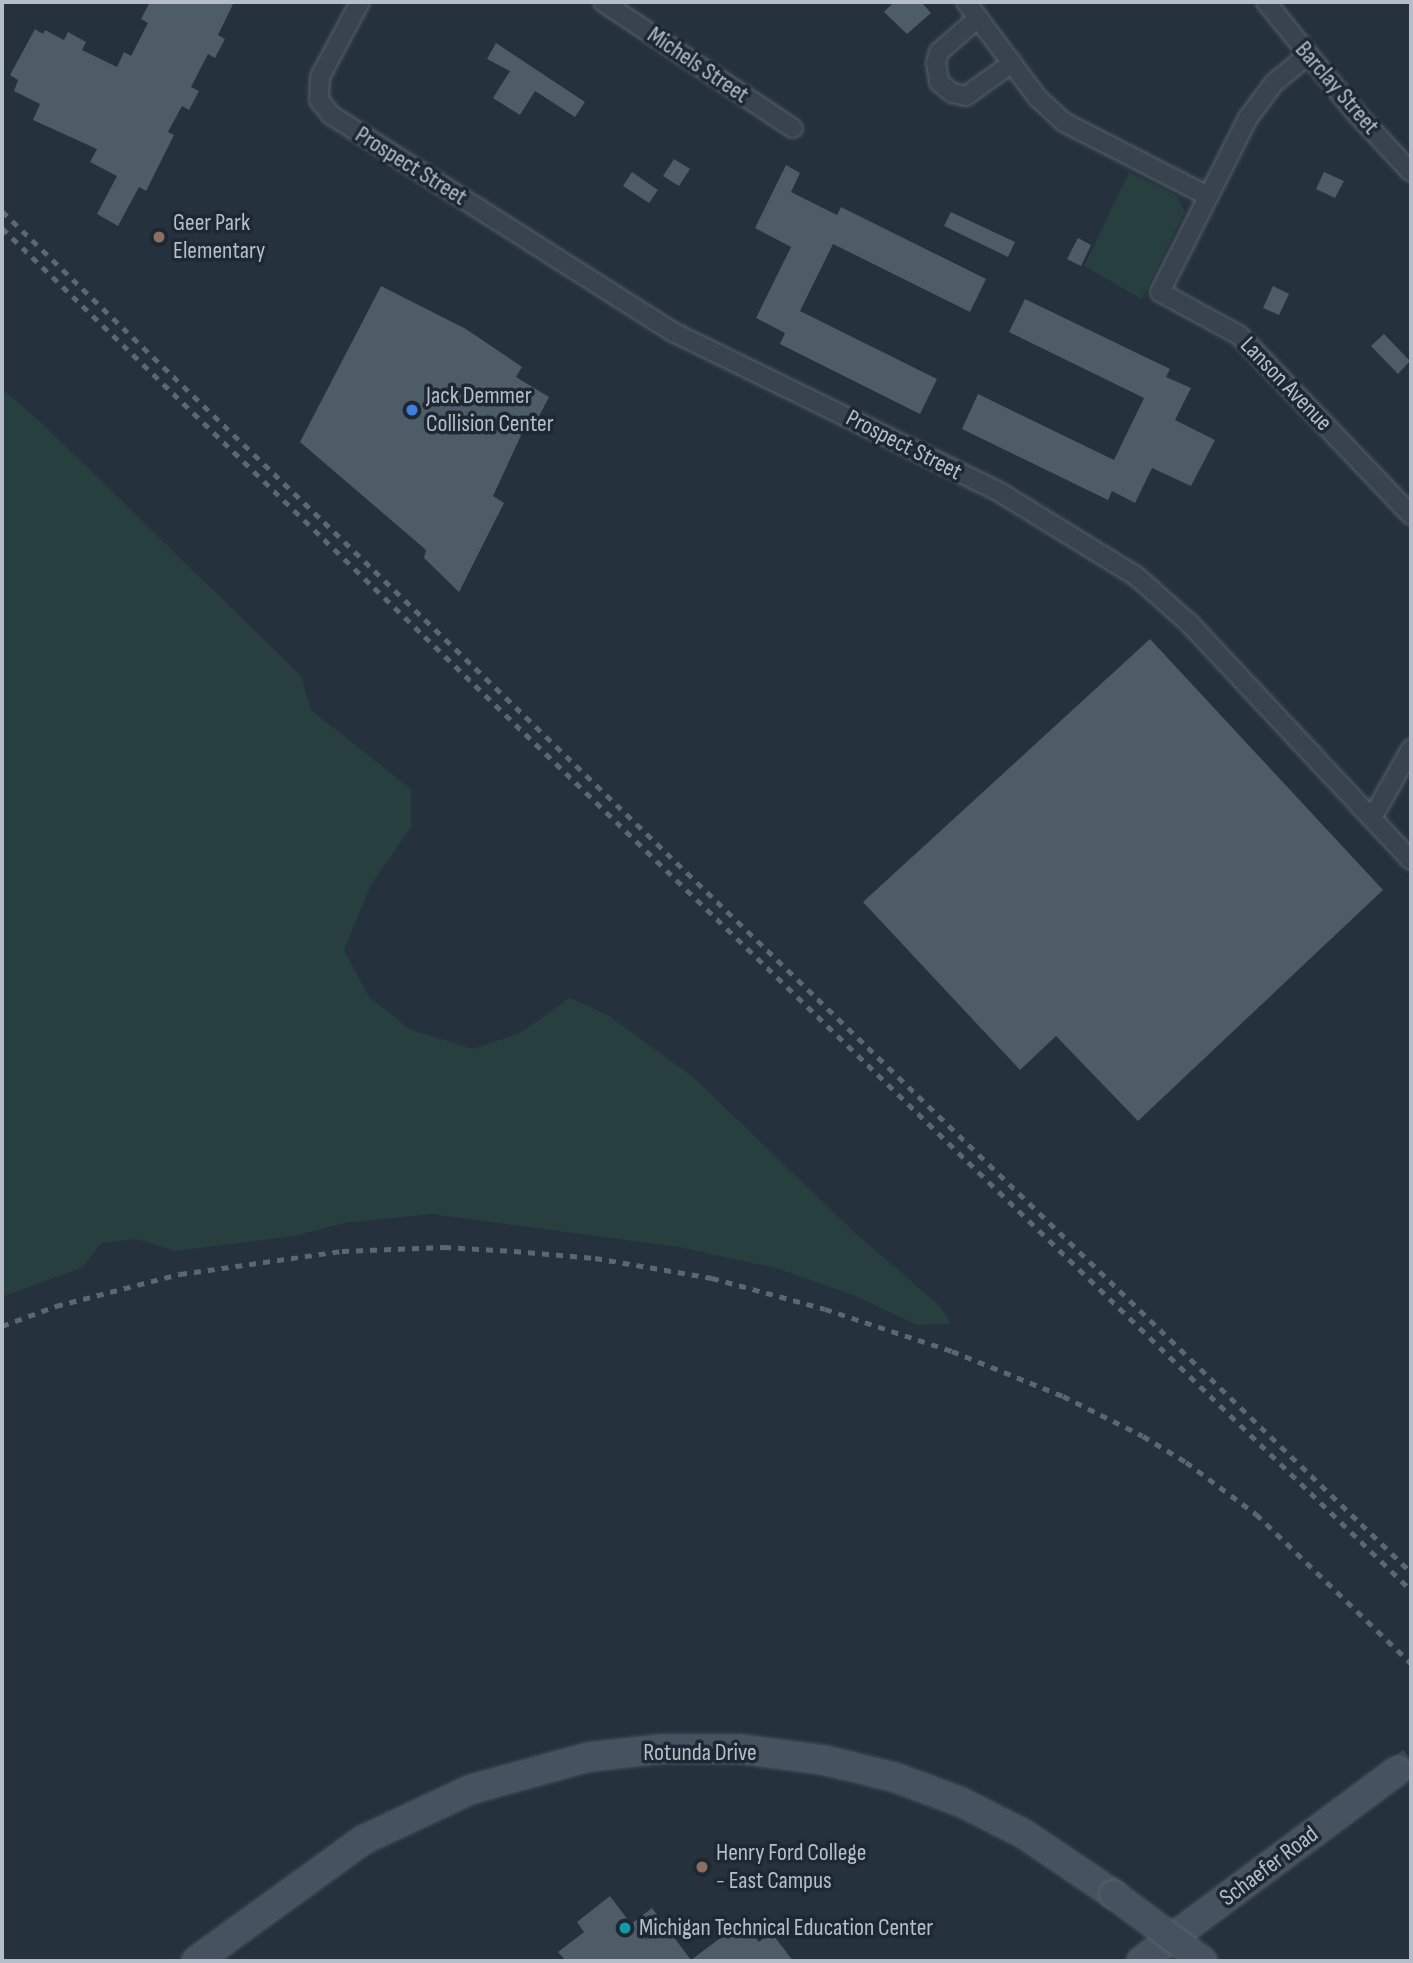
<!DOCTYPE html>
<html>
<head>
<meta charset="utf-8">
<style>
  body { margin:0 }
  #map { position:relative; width:1413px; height:1963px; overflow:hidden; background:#25313d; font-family:"Sofia Sans Condensed",sans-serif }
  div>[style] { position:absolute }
  .green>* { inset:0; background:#283f3f }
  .building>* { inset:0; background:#4e5c68 }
  .secondary-tunnel>* { height:26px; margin-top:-13px; transform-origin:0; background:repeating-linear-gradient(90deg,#3b4652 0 26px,transparent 0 39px) }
  .roads { filter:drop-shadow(0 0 2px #57616b) drop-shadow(0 0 2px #57616b) }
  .minor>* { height:18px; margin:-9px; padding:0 9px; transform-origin:9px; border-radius:9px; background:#39434d }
  .secondary>* { height:26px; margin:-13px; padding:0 13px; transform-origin:13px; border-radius:13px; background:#475260 }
  .rail>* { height:5px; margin-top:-2.5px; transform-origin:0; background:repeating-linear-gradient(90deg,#5b6774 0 7px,transparent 0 14px) }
  .bridges { filter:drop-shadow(0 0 2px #57616b) drop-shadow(0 0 2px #57616b) }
  .secondary-bridge>* { height:26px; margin:-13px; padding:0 13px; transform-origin:13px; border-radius:13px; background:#475260 }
  .dots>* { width:19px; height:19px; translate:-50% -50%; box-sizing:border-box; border:4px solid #1e2832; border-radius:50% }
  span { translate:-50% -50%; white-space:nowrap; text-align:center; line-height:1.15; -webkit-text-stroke:7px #1e2832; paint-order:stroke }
  .street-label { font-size:24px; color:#b5bec8 }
  .poi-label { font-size:24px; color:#b5bec8 }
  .left { translate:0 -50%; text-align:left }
  .frame { position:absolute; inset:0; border:4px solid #b5bec8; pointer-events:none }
</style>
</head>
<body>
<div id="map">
  <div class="green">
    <div style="clip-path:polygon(1129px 172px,1177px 196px,1185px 211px,1142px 299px,1084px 266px)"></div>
    <div style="clip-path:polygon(2px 389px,47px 428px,301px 676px,311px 710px,411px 789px,411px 827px,371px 885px,344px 950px,369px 997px,411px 1030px,473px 1049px,520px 1033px,570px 998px,606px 1014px,692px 1076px,854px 1232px,940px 1306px,951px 1324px,917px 1325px,856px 1296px,776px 1268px,679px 1247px,432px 1214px,343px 1223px,295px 1236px,175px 1251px,137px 1239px,101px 1243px,83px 1267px,2px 1297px)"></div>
  </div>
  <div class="building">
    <div style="clip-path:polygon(150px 2px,234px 2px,218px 35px,225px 39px,215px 58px,208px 54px,191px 87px,199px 91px,189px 110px,182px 106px,168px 132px,174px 135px,146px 191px,139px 187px,118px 226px,97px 214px,117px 176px,90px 162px,97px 149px,33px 120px,40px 104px,14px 91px,18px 80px,10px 75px,35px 29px,43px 34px,45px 30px,64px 40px,68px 32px,86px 42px,82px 50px,117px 67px,124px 52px,131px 56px,148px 23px,141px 19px)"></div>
    <div style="clip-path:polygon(894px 2px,921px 2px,931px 13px,907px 34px,884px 12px)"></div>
    <div style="clip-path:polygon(496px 43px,585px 102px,575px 117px,535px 91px,520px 115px,493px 98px,510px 71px,487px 59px)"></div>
    <div style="clip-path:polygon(674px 159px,690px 169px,679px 186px,663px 176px)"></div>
    <div style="clip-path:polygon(786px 165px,800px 173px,791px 192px,837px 215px,841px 207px,986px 279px,970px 312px,833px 244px,800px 311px,937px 379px,920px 414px,780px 344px,785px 333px,756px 318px,791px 247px,755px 228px)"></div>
    <div style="clip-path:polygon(632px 172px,658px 190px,649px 203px,623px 186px)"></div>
    <div style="clip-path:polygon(1324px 172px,1344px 181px,1335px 198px,1316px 189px)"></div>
    <div style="clip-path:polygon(951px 212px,1015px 242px,1008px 257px,944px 226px)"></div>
    <div style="clip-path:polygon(1078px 238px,1091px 245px,1081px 266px,1067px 259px)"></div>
    <div style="clip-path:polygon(381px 286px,466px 329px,522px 367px,516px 377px,549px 397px,536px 422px,529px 418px,493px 496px,504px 503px,459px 592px,424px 558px,426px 550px,300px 442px)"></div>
    <div style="clip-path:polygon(1273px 286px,1289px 294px,1279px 315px,1263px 308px)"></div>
    <div style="clip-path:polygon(1025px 299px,1170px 369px,1166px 377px,1191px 388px,1175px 420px,1215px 440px,1191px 486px,1152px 468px,1135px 503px,1112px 491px,1108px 500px,962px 429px,978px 394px,1114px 460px,1144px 398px,1009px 332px)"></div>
    <div style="clip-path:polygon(1384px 334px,1410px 361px,1398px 374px,1371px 346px)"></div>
    <div style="clip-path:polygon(1150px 639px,1383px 890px,1138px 1121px,1056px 1036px,1020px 1070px,863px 902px)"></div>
    <div style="clip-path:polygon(610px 1896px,631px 1924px,652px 1908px,691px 1960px,743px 1921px,759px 1942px,771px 1932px,793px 1961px,566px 1961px,558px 1952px,584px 1932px,577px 1922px)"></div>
  </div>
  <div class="secondary-tunnel">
    <div style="left:1397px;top:1771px;width:18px;rotate:-38deg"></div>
  </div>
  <div class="roads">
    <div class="minor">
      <div style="left:360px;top:2px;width:85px;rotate:118.1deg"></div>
      <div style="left:320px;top:77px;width:23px;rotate:92deg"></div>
      <div style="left:319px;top:100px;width:19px;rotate:51deg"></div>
      <div style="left:331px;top:115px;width:407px;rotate:32.4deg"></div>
      <div style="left:675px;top:333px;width:363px;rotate:26.1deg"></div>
      <div style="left:1001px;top:493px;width:158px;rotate:31.6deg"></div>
      <div style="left:1136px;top:576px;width:72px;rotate:41.6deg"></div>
      <div style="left:1190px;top:624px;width:323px;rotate:46.9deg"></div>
      <div style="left:603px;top:2px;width:228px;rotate:33.6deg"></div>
      <div style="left:966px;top:2px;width:119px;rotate:53.2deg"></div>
      <div style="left:1037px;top:97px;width:37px;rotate:43deg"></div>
      <div style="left:1064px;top:122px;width:162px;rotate:27.2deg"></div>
      <div style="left:1266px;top:2px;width:141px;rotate:51deg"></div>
      <div style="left:1355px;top:112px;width:82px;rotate:47deg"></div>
      <div style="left:978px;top:18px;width:52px;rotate:138.9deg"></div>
      <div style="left:939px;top:52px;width:11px;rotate:105deg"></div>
      <div style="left:936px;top:63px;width:19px;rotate:81deg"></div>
      <div style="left:939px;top:82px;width:17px;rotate:40deg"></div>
      <div style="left:952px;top:93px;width:14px;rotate:12deg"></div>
      <div style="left:966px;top:96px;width:57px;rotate:-35.7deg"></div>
      <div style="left:1307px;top:56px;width:43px;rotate:140.7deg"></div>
      <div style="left:1274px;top:83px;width:44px;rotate:126.6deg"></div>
      <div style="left:1248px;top:118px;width:195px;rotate:116.8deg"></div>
      <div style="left:1160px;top:292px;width:90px;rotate:28.6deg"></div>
      <div style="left:1239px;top:335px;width:249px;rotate:46.3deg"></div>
      <div style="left:1372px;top:818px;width:79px;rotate:-60.5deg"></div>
    </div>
    <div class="secondary">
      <div style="left:196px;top:1961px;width:206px;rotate:-35.9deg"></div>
      <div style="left:363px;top:1840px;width:120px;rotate:-25.1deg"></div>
      <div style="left:472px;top:1789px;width:121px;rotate:-15.3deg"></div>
      <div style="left:589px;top:1757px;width:71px;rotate:-6.4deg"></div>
      <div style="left:660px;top:1749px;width:80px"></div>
      <div style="left:740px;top:1749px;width:85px;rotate:7.5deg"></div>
      <div style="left:824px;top:1760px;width:72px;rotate:13.7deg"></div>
      <div style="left:894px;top:1777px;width:72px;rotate:20.5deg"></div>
      <div style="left:961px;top:1802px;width:71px;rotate:26.9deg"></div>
      <div style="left:1024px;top:1834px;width:107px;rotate:34deg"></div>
      <div style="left:1141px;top:1961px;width:319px;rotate:-36.6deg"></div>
    </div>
  </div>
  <div class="rail">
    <div style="left:2px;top:211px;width:1959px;rotate:44.01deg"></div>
    <div style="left:2px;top:228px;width:1960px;rotate:44.03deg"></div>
    <div style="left:2px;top:1326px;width:58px;rotate:-20.3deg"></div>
    <div style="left:56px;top:1306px;width:128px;rotate:-14.5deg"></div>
    <div style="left:180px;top:1274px;width:164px;rotate:-8.1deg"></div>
    <div style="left:342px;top:1251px;width:102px;rotate:-2.2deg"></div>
    <div style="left:444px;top:1247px;width:70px;rotate:3.3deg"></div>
    <div style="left:514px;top:1251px;width:81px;rotate:4.9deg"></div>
    <div style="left:595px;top:1258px;width:119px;rotate:9.7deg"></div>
    <div style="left:712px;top:1278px;width:117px;rotate:15.3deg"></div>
    <div style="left:825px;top:1309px;width:134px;rotate:18.3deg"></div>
    <div style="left:952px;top:1351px;width:120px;rotate:22.1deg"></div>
    <div style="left:1063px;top:1396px;width:89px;rotate:26.6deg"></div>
    <div style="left:1143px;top:1436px;width:50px;rotate:31.2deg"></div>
    <div style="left:1186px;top:1462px;width:87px;rotate:36.6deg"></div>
    <div style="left:1256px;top:1514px;width:215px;rotate:43.9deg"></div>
  </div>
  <div class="bridges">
    <div class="secondary-bridge">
      <div style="left:1113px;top:1894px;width:112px;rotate:36.7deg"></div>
    </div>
  </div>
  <div class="dots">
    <div style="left:159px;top:237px;background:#8d6e63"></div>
    <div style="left:412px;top:410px;background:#3f7fe0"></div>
    <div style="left:702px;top:1867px;background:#8d6e63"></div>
    <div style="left:625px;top:1928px;background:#0f9aa8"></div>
  </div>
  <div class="street-label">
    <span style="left:698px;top:65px;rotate:34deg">Michels Street</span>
    <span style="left:1337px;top:88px;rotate:49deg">Barclay Street</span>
    <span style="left:411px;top:166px;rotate:32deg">Prospect Street</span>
    <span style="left:1286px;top:384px;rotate:46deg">Lanson Avenue</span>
    <span style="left:904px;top:445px;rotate:27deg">Prospect Street</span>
    <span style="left:700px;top:1753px">Rotunda Drive</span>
    <span style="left:1269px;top:1866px;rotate:-37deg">Schaefer Road</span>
  </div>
  <div class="poi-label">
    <span class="left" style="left:173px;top:237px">Geer Park<br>Elementary</span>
    <span class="left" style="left:426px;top:410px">Jack Demmer<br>Collision Center</span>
    <span class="left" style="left:716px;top:1867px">Henry Ford College<br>- East Campus</span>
    <span class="left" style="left:639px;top:1928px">Michigan Technical Education Center</span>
  </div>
  <div class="frame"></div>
</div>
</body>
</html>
